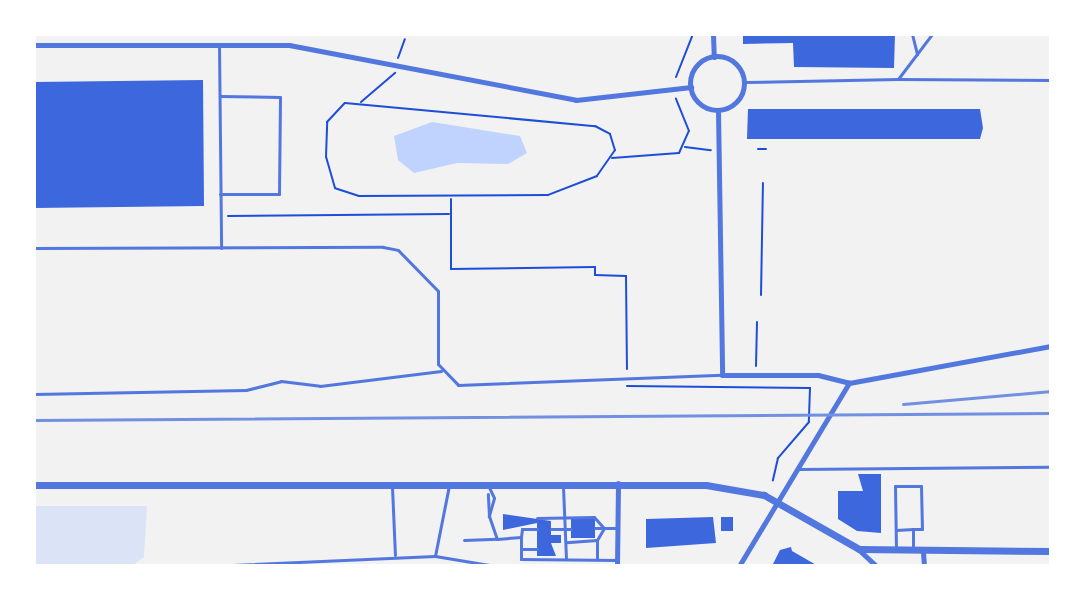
<!DOCTYPE html>
<html>
<head>
<meta charset="utf-8">
<style>
  body { margin:0 }
  #map { position:relative; width:1085px; height:600px; overflow:hidden; background:#f2f2f2; font-family:Georgia,serif }
  div>[style] { position:absolute }
  .green>* { inset:0; background:#dbe4f7 }
  .water>* { inset:0; background:#bfd3fe }
  .building>* { inset:0; background:#3d67dc }
  .path>* { height:2px; margin:-1px; padding:0 1px; transform-origin:1px; border-radius:1px; background:#1d4ed8 }
  .service>* { height:3px; margin:-1.5px; padding:0 1.5px; transform-origin:1.5px; border-radius:1.5px; background:#5277de }
  .minor>* { height:5px; margin:-2.5px; padding:0 2.5px; transform-origin:2.5px; border-radius:2.5px; background:#5277de }
  .minor>.ring { margin:-2.5px; padding:0; box-sizing:content-box; background:none; border:5px solid #5277de; border-radius:50% }
  .tertiary>* { height:7px; margin:-3.5px; padding:0 3.5px; transform-origin:3.5px; border-radius:3.5px; background:#5277de }
  .rail>* { height:3px; margin:-1.5px; padding:0 1.5px; transform-origin:1.5px; border-radius:1.5px; background:#7290e2 }
  span { translate:-50% -50%; white-space:nowrap; text-align:center; line-height:1.15; -webkit-text-stroke:7px #fff; paint-order:stroke }
  .frame { position:absolute; inset:0; border:36px solid #fff; pointer-events:none }
</style>
</head>
<body>
<div id="map">
  <div class="green">
    <div style="clip-path:polygon(34px 506px,147px 506px,144px 557px,132px 566px,34px 566px)"></div>
  </div>
  <div class="water">
    <div style="clip-path:polygon(432px 122px,520px 136px,527px 153px,508px 164px,457px 163px,414px 173px,398px 160px,394px 136px)"></div>
  </div>
  <div class="building">
    <div style="clip-path:polygon(743px 34px,895px 34px,894px 68px,794px 67px,793px 43px,743px 44px)"></div>
    <div style="clip-path:polygon(203px 80px,204px 206px,34px 208px,34px 82px)"></div>
    <div style="clip-path:polygon(748px 109px,980px 109px,983px 128px,980px 139px,747px 139px)"></div>
    <div style="clip-path:polygon(858px 474px,881px 474px,881px 533px,857px 531px,838px 519px,838px 491px,863px 491px)"></div>
    <div style="clip-path:polygon(503px 514px,551px 521px,551px 535px,561px 535px,561px 543px,551px 543px,556px 556px,537px 556px,537px 523px,503px 530px)"></div>
    <div style="clip-path:polygon(713px 517px,716px 543px,646px 548px,646px 519px)"></div>
    <div style="clip-path:polygon(721px 517px,733px 517px,733px 531px,721px 531px)"></div>
    <div style="clip-path:polygon(571px 519px,595px 519px,595px 538px,571px 538px)"></div>
    <div style="clip-path:polygon(791px 547px,792px 551px,818px 566px,772px 566px,780px 550px)"></div>
  </div>
  <div class="path">
    <div style="left:398px;top:58px;width:20px;rotate:-70deg"></div>
    <div style="left:676px;top:77px;width:46px;rotate:-68.4deg"></div>
    <div style="left:361px;top:102px;width:45px;rotate:-40.5deg"></div>
    <div style="left:345px;top:103px;width:251px;rotate:5.3deg"></div>
    <div style="left:595px;top:126px;width:17px;rotate:28deg"></div>
    <div style="left:610px;top:134px;width:17px;rotate:73deg"></div>
    <div style="left:615px;top:150px;width:32px;rotate:125deg"></div>
    <div style="left:597px;top:176px;width:53px;rotate:158.8deg"></div>
    <div style="left:548px;top:195px;width:189px;rotate:179.7deg"></div>
    <div style="left:359px;top:196px;width:25px;rotate:-162deg"></div>
    <div style="left:335px;top:188px;width:32px;rotate:-106deg"></div>
    <div style="left:326px;top:157px;width:35px;rotate:-88deg"></div>
    <div style="left:327px;top:122px;width:26px;rotate:-47deg"></div>
    <div style="left:685px;top:147px;width:26px;rotate:7deg"></div>
    <div style="left:758px;top:149px;width:8px"></div>
    <div style="left:612px;top:158px;width:67px;rotate:-4.3deg"></div>
    <div style="left:679px;top:153px;width:24px;rotate:-66deg"></div>
    <div style="left:689px;top:131px;width:35px;rotate:-112deg"></div>
    <div style="left:451px;top:199px;width:70px;rotate:90deg"></div>
    <div style="left:451px;top:269px;width:144px;rotate:-0.8deg"></div>
    <div style="left:595px;top:267px;width:8px;rotate:90deg"></div>
    <div style="left:595px;top:275px;width:31px;rotate:2deg"></div>
    <div style="left:626px;top:276px;width:93px;rotate:89.4deg"></div>
    <div style="left:228px;top:216px;width:221px;rotate:-0.5deg"></div>
    <div style="left:761px;top:295px;width:112px;rotate:-89deg"></div>
    <div style="left:756px;top:366px;width:44px;rotate:-88.7deg"></div>
    <div style="left:627px;top:386px;width:183px;rotate:0.6deg"></div>
    <div style="left:810px;top:388px;width:34px;rotate:92deg"></div>
    <div style="left:809px;top:422px;width:48px;rotate:130.7deg"></div>
    <div style="left:778px;top:458px;width:23px;rotate:103deg"></div>
  </div>
  <div class="service">
    <div style="left:912px;top:34px;width:21px;rotate:76deg"></div>
    <div style="left:219px;top:45px;width:203px;rotate:89.4deg"></div>
    <div style="left:898px;top:79px;width:153px;rotate:0.4deg"></div>
    <div style="left:744px;top:82px;width:154px;rotate:-1.1deg"></div>
    <div style="left:898px;top:79px;width:56px;rotate:-52.9deg"></div>
    <div style="left:220px;top:194px;width:59px"></div>
    <div style="left:279px;top:194px;width:97px;rotate:-89.4deg"></div>
    <div style="left:280px;top:97px;width:60px;rotate:-179deg"></div>
    <div style="left:34px;top:248px;width:349px;rotate:-0.2deg"></div>
    <div style="left:383px;top:247px;width:15px;rotate:11deg"></div>
    <div style="left:398px;top:250px;width:57px;rotate:45.7deg"></div>
    <div style="left:438px;top:291px;width:73px;rotate:90deg"></div>
    <div style="left:438px;top:364px;width:29px;rotate:46deg"></div>
    <div style="left:458px;top:385px;width:264px;rotate:-2.2deg"></div>
    <div style="left:34px;top:394px;width:212px;rotate:-1.1deg"></div>
    <div style="left:246px;top:390px;width:36px;rotate:-14deg"></div>
    <div style="left:281px;top:381px;width:39px;rotate:7deg"></div>
    <div style="left:320px;top:386px;width:122px;rotate:-7.1deg"></div>
    <div style="left:799px;top:469px;width:252px;rotate:-0.5deg"></div>
    <div style="left:488px;top:485px;width:14px;rotate:65deg"></div>
    <div style="left:494px;top:498px;width:19px;rotate:106deg"></div>
    <div style="left:489px;top:516px;width:22px;rotate:-93deg"></div>
    <div style="left:392px;top:487px;width:68px;rotate:87.5deg"></div>
    <div style="left:563px;top:487px;width:72px;rotate:87.6deg"></div>
    <div style="left:489px;top:516px;width:24px;rotate:71deg"></div>
    <div style="left:497px;top:539px;width:24px;rotate:-5deg"></div>
    <div style="left:521px;top:537px;width:22px;rotate:90deg"></div>
    <div style="left:521px;top:559px;width:96px;rotate:0.6deg"></div>
    <div style="left:537px;top:518px;width:57px;rotate:-1deg"></div>
    <div style="left:594px;top:517px;width:15px;rotate:48deg"></div>
    <div style="left:604px;top:528px;width:14px;rotate:120deg"></div>
    <div style="left:597px;top:540px;width:31px;rotate:176deg"></div>
    <div style="left:595px;top:528px;width:22px"></div>
    <div style="left:551px;top:529px;width:20px"></div>
    <div style="left:896px;top:530px;width:17px;rotate:-3deg"></div>
    <div style="left:521px;top:537px;width:8px;rotate:-83deg"></div>
    <div style="left:522px;top:529px;width:15px"></div>
    <div style="left:464px;top:540px;width:33px;rotate:-2deg"></div>
    <div style="left:597px;top:540px;width:19px;rotate:90deg"></div>
    <div style="left:521px;top:549px;width:16px"></div>
    <div style="left:896px;top:549px;width:63px;rotate:-90.9deg"></div>
    <div style="left:895px;top:486px;width:26px"></div>
    <div style="left:921px;top:486px;width:43px;rotate:88.7deg"></div>
    <div style="left:922px;top:529px;width:9px;rotate:180deg"></div>
    <div style="left:913px;top:529px;width:19px;rotate:90deg"></div>
    <div style="left:435px;top:556px;width:72px;rotate:-78.8deg"></div>
    <div style="left:208px;top:566px;width:227px;rotate:-2.5deg"></div>
    <div style="left:435px;top:556px;width:61px;rotate:9.5deg"></div>
  </div>
  <div class="minor">
    <div style="left:713px;top:34px;width:23px;rotate:88deg"></div>
    <div style="left:34px;top:45px;width:255px"></div>
    <div style="left:289px;top:45px;width:292px;rotate:10.8deg"></div>
    <div style="left:576px;top:100px;width:116px;rotate:-6.4deg"></div>
    <div class="ring" style="left:690px;top:56px;width:49px;height:49px"></div>
    <div style="left:718px;top:110px;width:265px;rotate:89.1deg"></div>
    <div style="left:722px;top:375px;width:96px"></div>
    <div style="left:818px;top:375px;width:32px;rotate:14deg"></div>
    <div style="left:849px;top:383px;width:205px;rotate:-10.4deg"></div>
    <div style="left:859px;top:550px;width:23px;rotate:43deg"></div>
    <div style="left:923px;top:552px;width:14px;rotate:86deg"></div>
    <div style="left:617px;top:566px;width:83px;rotate:-89.3deg"></div>
    <div style="left:739px;top:566px;width:214px;rotate:-59deg"></div>
  </div>
  <div class="tertiary">
    <div style="left:34px;top:485px;width:672px"></div>
    <div style="left:706px;top:485px;width:59px;rotate:9.8deg"></div>
    <div style="left:764px;top:495px;width:109px;rotate:29.6deg"></div>
    <div style="left:859px;top:549px;width:192px;rotate:0.6deg"></div>
  </div>
  <div class="rail">
    <div style="left:903px;top:404px;width:149px;rotate:-5deg"></div>
    <div style="left:34px;top:420px;width:1017px;rotate:-0.39deg"></div>
  </div>
  <div class="frame"></div>
</div>
</body>
</html>
